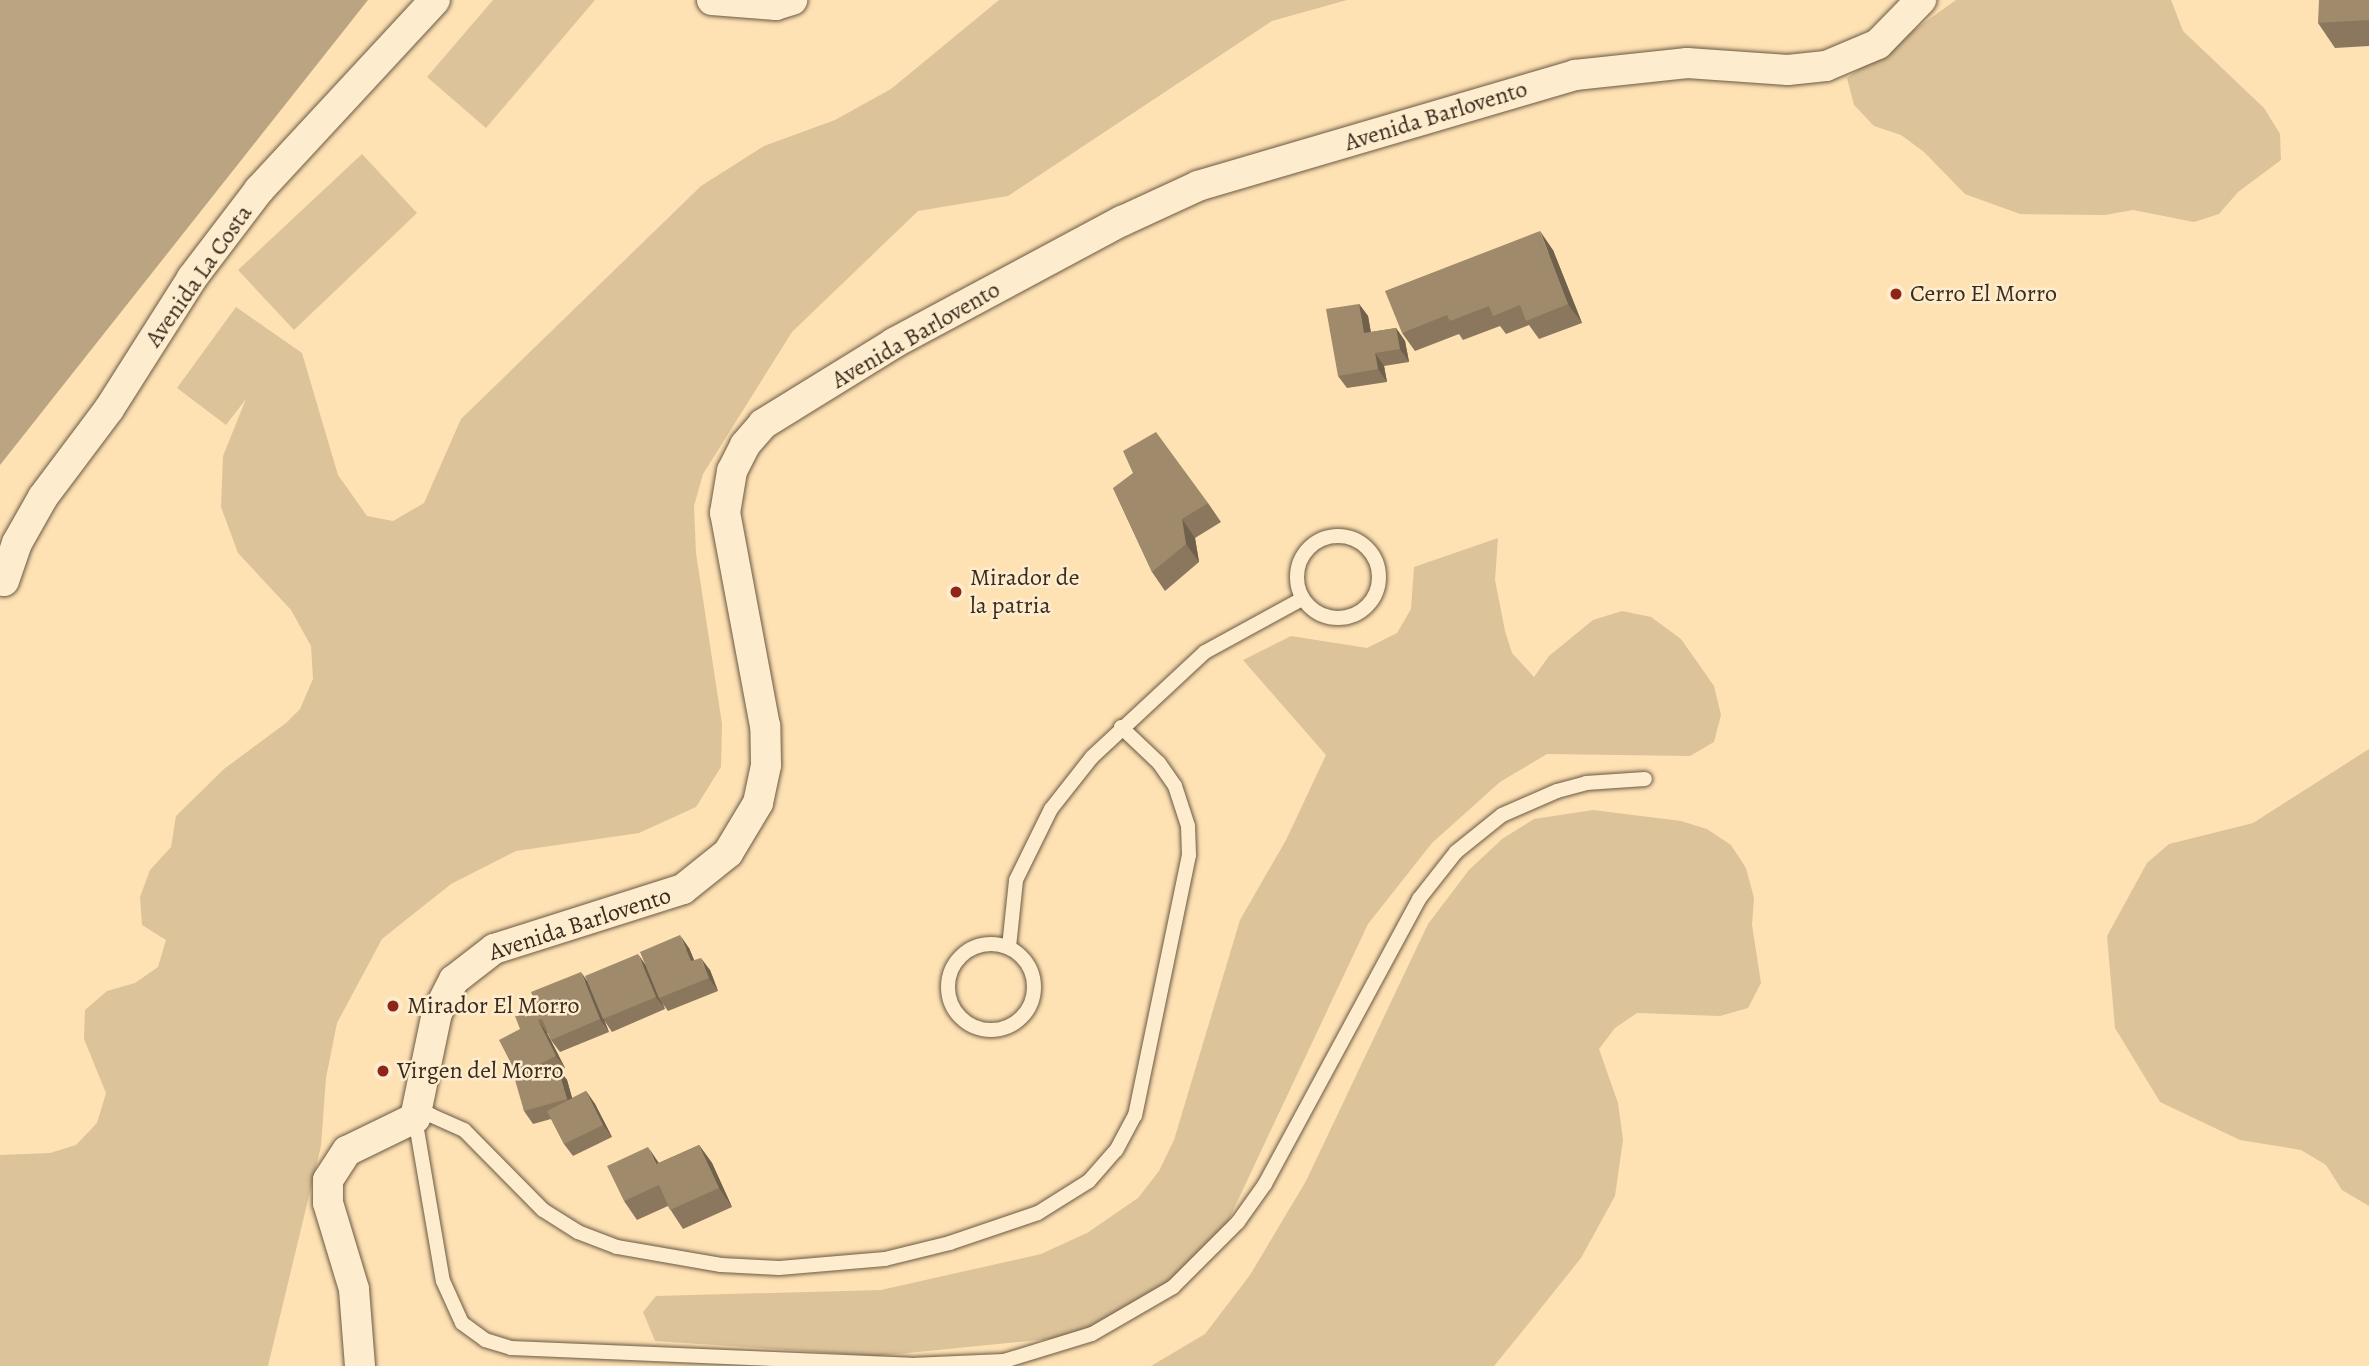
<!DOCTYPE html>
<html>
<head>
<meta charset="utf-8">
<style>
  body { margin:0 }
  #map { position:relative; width:2369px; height:1366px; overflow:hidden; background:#fee2b4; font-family:Alegreya,serif }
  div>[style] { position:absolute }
  .green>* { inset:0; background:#ddc39a }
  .water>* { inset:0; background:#bba481 }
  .roads { filter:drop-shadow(0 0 2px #6b5943) drop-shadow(0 0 2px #6b5943) }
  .lane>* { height:14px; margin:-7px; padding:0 7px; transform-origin:7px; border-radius:7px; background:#feecce }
  .lane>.ring { margin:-7px; padding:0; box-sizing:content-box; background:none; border:14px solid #feecce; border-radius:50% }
  .street>* { height:30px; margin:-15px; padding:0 15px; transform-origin:15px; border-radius:15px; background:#feecce }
  .wall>* { inset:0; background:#8a775d }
  .shaded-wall>* { inset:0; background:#70614c }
  .building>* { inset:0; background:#a08a6c }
  .dots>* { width:19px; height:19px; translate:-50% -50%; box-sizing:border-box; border:4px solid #feecce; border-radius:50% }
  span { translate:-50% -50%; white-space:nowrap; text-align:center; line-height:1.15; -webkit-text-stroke:5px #feecce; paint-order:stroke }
  .street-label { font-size:24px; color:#3a2b1d }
  .poi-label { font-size:24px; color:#3a2b1d }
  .left { translate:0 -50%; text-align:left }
</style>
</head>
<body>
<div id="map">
  <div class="green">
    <div style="clip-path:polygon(493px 0,595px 0,486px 128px,427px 77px)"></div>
    <div style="clip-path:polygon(999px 0,1347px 0,1272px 21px,1008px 196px,918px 211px,792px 332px,703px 474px,694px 506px,696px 553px,722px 724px,721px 767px,696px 807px,639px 833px,516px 851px,451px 884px,382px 939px,337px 1023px,326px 1078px,321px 1146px,268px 1366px,0 1366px,0 1155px,50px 1153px,76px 1145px,97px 1123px,106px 1093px,84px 1039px,85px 1010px,107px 991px,135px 983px,158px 967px,166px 940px,142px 925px,140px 897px,150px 870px,171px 847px,176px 816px,224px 769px,286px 723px,300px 709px,313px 679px,311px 646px,291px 610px,238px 553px,221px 507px,223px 456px,246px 399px,226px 425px,177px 388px,236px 307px,302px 353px,338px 475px,367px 516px,393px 521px,424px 503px,461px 419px,701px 186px,764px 146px,835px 120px,891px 89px)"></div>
    <div style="clip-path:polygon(1956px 0,2171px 0,2183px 31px,2264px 108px,2280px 134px,2281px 160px,2238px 192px,2219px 214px,2194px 222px,2133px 210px,2105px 215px,2020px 214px,1965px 194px,1924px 152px,1901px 135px,1874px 126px,1854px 105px,1847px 78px)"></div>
    <div style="clip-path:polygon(362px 154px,417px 213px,294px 330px,238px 270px)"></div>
    <div style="clip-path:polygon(1498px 538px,1495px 580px,1505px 631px,1512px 653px,1534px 677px,1549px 656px,1593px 620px,1622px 611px,1651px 617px,1681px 639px,1714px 686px,1721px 715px,1714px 742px,1690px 756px,1547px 754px,1500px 782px,1432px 843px,1368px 924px,1222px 1234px,1136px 1314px,1059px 1338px,877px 1356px,655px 1341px,643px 1312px,656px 1296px,881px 1290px,1041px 1254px,1087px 1233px,1138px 1198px,1159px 1171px,1174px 1140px,1240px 920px,1286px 840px,1326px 755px,1243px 660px,1291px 636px,1367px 648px,1397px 633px,1411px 609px,1414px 567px)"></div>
    <div style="clip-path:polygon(2369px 749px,2369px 1206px,2342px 1190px,2326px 1165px,2301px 1150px,2240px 1140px,2160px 1102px,2115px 1028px,2107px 936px,2147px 863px,2169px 844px,2253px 823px)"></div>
    <div style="clip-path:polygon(1593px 810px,1681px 821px,1707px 829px,1731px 845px,1746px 868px,1754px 898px,1752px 925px,1761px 983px,1748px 1008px,1720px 1016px,1637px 1013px,1615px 1028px,1599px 1049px,1618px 1103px,1623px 1140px,1615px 1196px,1581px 1258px,1525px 1328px,1494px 1366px,1151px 1366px,1205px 1334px,1250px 1275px,1306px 1181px,1428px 924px,1469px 870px,1502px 839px,1534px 819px)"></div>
  </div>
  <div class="water">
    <div style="clip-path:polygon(0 0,368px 0,0 465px)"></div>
  </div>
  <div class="roads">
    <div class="lane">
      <div class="ring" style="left:1297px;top:536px;width:68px;height:68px"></div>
      <div style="left:1121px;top:727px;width:52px;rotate:43.5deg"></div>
      <div style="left:1159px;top:763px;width:28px;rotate:55deg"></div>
      <div style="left:1175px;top:786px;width:42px;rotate:72deg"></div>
      <div style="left:1188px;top:826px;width:29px;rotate:88deg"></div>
      <div style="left:1189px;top:855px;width:266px;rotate:101.7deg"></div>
      <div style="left:1135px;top:1115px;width:40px;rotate:118deg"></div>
      <div style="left:1116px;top:1150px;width:41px;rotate:131.1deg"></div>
      <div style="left:1089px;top:1181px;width:60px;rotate:147.9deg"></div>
      <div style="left:1038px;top:1213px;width:93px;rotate:161.2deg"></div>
      <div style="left:950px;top:1243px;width:67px;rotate:166.2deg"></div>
      <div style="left:885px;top:1259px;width:106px;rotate:175.1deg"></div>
      <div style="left:779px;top:1268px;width:58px;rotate:-177deg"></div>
      <div style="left:721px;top:1265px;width:106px;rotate:-170.2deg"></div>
      <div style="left:617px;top:1247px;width:42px;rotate:-159deg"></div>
      <div style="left:578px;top:1232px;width:41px;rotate:-147.8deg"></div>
      <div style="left:543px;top:1210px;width:112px;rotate:-134.6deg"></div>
      <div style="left:464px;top:1130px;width:36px;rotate:-156deg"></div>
      <div style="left:431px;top:1115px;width:16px;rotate:169deg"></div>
      <div style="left:415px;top:1118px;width:165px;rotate:80.3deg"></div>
      <div style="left:443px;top:1281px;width:46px;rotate:65.7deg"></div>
      <div style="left:462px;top:1323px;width:29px;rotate:36deg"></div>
      <div style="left:485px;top:1340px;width:27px;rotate:17deg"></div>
      <div style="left:511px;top:1348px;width:400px;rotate:2.4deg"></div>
      <div style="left:911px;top:1365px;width:93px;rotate:-2.5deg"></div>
      <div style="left:1004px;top:1361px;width:92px;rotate:-17.1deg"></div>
      <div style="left:1092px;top:1334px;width:94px;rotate:-30.1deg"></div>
      <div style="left:1173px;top:1287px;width:92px;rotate:-45deg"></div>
      <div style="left:1238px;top:1222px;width:47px;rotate:-54.6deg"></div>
      <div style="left:1265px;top:1184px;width:324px;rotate:-61.6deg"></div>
      <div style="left:1419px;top:899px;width:60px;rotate:-51.8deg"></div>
      <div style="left:1456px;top:852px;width:59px;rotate:-38.8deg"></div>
      <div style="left:1502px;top:815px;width:60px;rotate:-23.6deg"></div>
      <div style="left:1557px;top:791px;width:30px;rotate:-15deg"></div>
      <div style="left:1586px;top:783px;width:59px;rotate:-3.9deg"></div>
      <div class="ring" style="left:948px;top:944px;width:72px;height:72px"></div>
      <div style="left:1009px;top:947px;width:67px;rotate:-84deg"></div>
      <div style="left:1016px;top:880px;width:79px;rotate:-63.8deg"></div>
      <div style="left:1051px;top:809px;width:66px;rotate:-51.7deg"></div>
      <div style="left:1092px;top:757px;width:154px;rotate:-42.9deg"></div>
      <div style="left:1205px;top:652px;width:111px;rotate:-28.7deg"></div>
    </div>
    <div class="street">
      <div style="left:712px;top:0;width:64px;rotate:4.5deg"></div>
      <div style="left:776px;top:5px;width:17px;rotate:-17deg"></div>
      <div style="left:4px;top:581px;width:40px;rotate:-71.1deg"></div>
      <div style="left:17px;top:543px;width:53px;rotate:-60.5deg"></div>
      <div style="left:43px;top:497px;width:110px;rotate:-53.1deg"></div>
      <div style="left:109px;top:409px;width:155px;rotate:-57.6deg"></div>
      <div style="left:192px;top:278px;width:111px;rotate:-52.7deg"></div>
      <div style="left:259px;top:190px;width:259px;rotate:-47.2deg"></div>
      <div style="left:360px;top:1366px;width:77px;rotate:-94.5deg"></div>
      <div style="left:354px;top:1289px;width:90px;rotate:-106.8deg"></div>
      <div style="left:328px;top:1203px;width:23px;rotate:-90deg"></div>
      <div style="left:328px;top:1180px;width:35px;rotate:-57deg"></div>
      <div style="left:347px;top:1151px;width:76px;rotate:-25.9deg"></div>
      <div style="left:415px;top:1118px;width:107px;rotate:-78.2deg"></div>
      <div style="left:437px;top:1013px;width:37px;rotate:-63deg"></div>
      <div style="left:454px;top:980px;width:51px;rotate:-37.8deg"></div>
      <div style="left:494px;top:949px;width:198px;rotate:-17.6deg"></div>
      <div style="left:683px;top:889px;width:58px;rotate:-38.7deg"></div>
      <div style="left:728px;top:853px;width:58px;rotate:-59deg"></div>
      <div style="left:758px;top:803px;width:39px;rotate:-78deg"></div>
      <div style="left:766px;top:765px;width:39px;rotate:-91deg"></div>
      <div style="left:765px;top:726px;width:217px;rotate:-100.6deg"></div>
      <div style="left:725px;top:513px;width:43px;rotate:-80.5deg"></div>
      <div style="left:732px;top:471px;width:29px;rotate:-63deg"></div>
      <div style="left:745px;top:445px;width:28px;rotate:-49deg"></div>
      <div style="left:763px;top:424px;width:154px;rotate:-31.7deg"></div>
      <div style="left:894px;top:343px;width:259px;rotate:-28.2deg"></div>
      <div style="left:1122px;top:221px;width:84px;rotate:-24.7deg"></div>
      <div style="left:1198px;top:186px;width:393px;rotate:-16.4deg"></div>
      <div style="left:1575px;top:75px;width:113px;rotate:-6.1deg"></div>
      <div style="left:1687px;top:63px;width:101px;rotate:4deg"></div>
      <div style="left:1788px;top:70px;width:38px;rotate:-6deg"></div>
      <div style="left:1826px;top:66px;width:56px;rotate:-22.9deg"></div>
      <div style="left:1878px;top:44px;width:62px;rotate:-45.7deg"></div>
    </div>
  </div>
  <div class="wall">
    <div style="clip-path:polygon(2369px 0,2369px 46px,2335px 48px,2318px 23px)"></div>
    <div style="clip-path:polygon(1553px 250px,1582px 323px,1539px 339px,1529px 325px,1506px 334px,1500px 326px,1463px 340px,1459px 334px,1415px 351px,1402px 333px)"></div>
    <div style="clip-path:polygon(1359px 304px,1368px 316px,1371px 332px,1396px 328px,1405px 341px,1409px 362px,1384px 366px,1387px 382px,1347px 388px,1338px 376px)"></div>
    <div style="clip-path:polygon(1113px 488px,1208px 503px,1221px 522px,1195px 538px,1199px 562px,1165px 591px,1152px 572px)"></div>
    <div style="clip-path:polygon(689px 948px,694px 960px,710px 970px,718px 991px,668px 1011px,663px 1004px,665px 1009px,612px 1032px,604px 1020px,609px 1032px,560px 1052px,551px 1040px,548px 1033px,547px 1033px,565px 1068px,560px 1071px,567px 1080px,572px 1098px,586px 1091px,595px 1104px,612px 1137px,573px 1156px,564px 1144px,551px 1119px,533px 1124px,524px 1111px,519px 1079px,517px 1075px,520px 1029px,537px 1007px,587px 981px,645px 964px)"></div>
    <div style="clip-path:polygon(699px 1145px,712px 1163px,732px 1207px,683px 1229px,668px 1206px,637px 1220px,624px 1201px,659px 1163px)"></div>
  </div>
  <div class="shaded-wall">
    <div style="clip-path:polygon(1540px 231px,1553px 250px,1582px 323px,1568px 304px)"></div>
    <div style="clip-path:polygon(1359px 304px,1368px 316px,1373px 346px,1364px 333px)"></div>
    <div style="clip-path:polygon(1396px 328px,1405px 341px,1409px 362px,1400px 349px)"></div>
    <div style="clip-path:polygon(1375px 353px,1384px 366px,1387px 382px,1378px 369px)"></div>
    <div style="clip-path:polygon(1182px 519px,1195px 538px,1199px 562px,1186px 544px)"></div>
    <div style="clip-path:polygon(680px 935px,689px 948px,700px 974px,691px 961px)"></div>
    <div style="clip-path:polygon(638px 954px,647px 967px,659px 998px,665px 1009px,656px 997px)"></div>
    <div style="clip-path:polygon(701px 958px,710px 970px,718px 991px,709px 978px)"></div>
    <div style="clip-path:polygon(581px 972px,590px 985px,609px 1032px,600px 1019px)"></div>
    <div style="clip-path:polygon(538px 1020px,547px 1033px,565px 1068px,556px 1056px)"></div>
    <div style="clip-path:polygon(558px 1068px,567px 1080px,576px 1112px,567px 1099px)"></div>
    <div style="clip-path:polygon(586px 1091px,595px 1104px,612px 1137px,603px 1125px)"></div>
    <div style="clip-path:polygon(699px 1145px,712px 1163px,732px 1207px,719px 1188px)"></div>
    <div style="clip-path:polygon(648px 1147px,661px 1166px,656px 1164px)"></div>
  </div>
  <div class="building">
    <div style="clip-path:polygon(2319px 0,2369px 0,2369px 20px,2318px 23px)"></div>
    <div style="clip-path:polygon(1540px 231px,1568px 304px,1526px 321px,1520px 305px,1493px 316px,1489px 306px,1450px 321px,1447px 315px,1402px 333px,1385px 291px)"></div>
    <div style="clip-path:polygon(1359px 304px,1364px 333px,1396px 328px,1400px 349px,1375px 353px,1378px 369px,1338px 376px,1326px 309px)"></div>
    <div style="clip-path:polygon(1156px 432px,1208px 503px,1182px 519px,1186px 544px,1152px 572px,1113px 488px,1133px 473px,1123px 451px)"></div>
    <div style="clip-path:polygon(680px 935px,691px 961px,701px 958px,709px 978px,659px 998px,640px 952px)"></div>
    <div style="clip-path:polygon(638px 954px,656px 997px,603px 1019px,585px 976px)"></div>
    <div style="clip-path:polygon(581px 972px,600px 1019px,551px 1040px,542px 1019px,538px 1020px,556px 1056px,517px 1075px,499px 1040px,520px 1029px,515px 1016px,537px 1007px,531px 992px)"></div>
    <div style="clip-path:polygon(558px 1068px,567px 1099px,524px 1111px,515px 1080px)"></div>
    <div style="clip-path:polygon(586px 1091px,603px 1125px,564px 1144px,547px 1111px)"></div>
    <div style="clip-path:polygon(699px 1145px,719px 1188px,670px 1210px,659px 1185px,624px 1201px,607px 1166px,648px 1147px,656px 1164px)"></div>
  </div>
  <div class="dots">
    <div style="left:1896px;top:294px;background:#8f2418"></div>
    <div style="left:956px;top:592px;background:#8f2418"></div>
    <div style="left:393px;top:1006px;background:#8f2418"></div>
    <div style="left:383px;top:1071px;background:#8f2418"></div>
  </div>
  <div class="street-label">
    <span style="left:1436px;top:116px;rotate:-17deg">Avenida Barlovento</span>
    <span style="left:199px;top:276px;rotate:-55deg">Avenida La Costa</span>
    <span style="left:916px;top:335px;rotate:-30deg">Avenida Barlovento</span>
    <span style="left:580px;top:924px;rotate:-18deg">Avenida Barlovento</span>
  </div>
  <div class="poi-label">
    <span class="left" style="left:1910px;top:294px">Cerro El Morro</span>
    <span class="left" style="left:970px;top:592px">Mirador de<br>la patria</span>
    <span class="left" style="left:407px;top:1006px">Mirador El Morro</span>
    <span class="left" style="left:397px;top:1071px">Virgen del Morro</span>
  </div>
</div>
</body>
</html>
